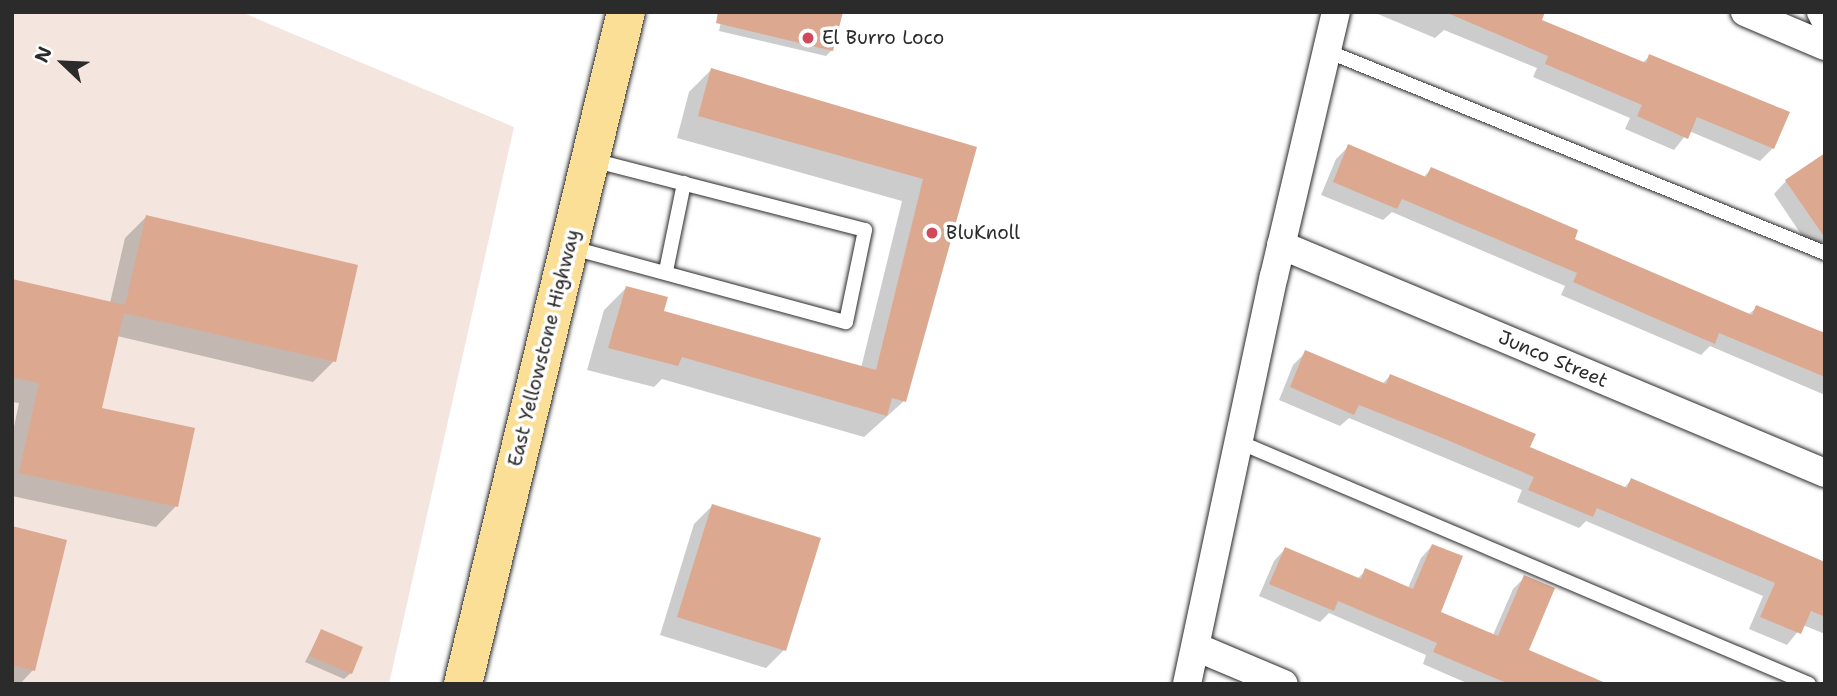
<!DOCTYPE html>
<html>
<head>
<meta charset="utf-8">
<style>
  body { margin:0 }
  #map { position:relative; width:1837px; height:696px; overflow:hidden; background:#fff; font-family:"Shantell Sans",sans-serif }
  div>[style] { position:absolute }
  .built>* { inset:0; background:#f4e5de }
  .shadow>* { inset:0; background:#0003 }
  .building>* { inset:0; background:#dca990 }
  .roads { filter:drop-shadow(0 0 2px #2b2b2b) drop-shadow(0 0 2px #2b2b2b) }
  .service>* { height:14px; margin:-7px; padding:0 7px; transform-origin:7px; border-radius:7px; background:#fff }
  .minor>* { height:28px; margin:-14px; padding:0 14px; transform-origin:14px; border-radius:14px; background:#fff }
  .primary>* { height:38px; margin:-19px; padding:0 19px; transform-origin:19px; border-radius:19px; background:#fbdf96 }
  .dots>* { width:19px; height:19px; translate:-50% -50%; box-sizing:border-box; border:4px solid #fff; border-radius:50% }
  span { translate:-50% -50%; white-space:nowrap; text-align:center; line-height:1.15; -webkit-text-stroke:7px #fff; paint-order:stroke }
  .poi-label { font-size:19px; color:#2b2b2b }
  .left { translate:0 -50%; text-align:left }
  .street-label { font-size:19px; color:#2b2b2b }
  .frame { position:absolute; inset:0; border:14px solid #2b2b2b; pointer-events:none }
  .north { position:absolute; left:28px; top:28px; width:70px; height:70px; -webkit-text-stroke:5px #fff; paint-order:stroke; rotate:293deg; font-size:19px; font-weight:700; line-height:28px; text-align:center; color:#2b2b2b }
  .north::after { content:''; display:block; margin:auto; width:24px; height:32px; background:#2b2b2b; clip-path:polygon(50% 0,100% 100%,50% 72%,0 100%) }
</style>
</head>
<body>
<div id="map">
  <div class="built">
    <div style="clip-path:polygon(12px 12px,241px 12px,514px 127px,389px 684px,12px 684px)"></div>
  </div>
  <div class="shadow">
    <div style="clip-path:polygon(723px 12px,832px 50px,826px 56px,719px 31px)"></div>
    <div style="clip-path:polygon(1373px 12px,1543px 12px,1540px 21px,1642px 63px,1650px 56px,1773px 148px,1760px 161px,1689px 131px,1674px 150px,1625px 129px,1630px 118px,1533px 77px,1537px 68px,1444px 30px,1435px 38px)"></div>
    <div style="clip-path:polygon(711px 70px,975px 149px,904px 401px,864px 437px,662px 379px,654px 387px,587px 370px,604px 310px,626px 288px,662px 312px,861px 368px,902px 201px,677px 138px,689px 92px)"></div>
    <div style="clip-path:polygon(1348px 147px,1423px 178px,1431px 169px,1572px 240px,1748px 315px,1757px 307px,1825px 335px,1825px 395px,1710px 346px,1701px 355px,1561px 295px,1565px 286px,1392px 212px,1383px 220px,1321px 195px,1336px 159px)"></div>
    <div style="clip-path:polygon(1825px 169px,1825px 240px,1811px 249px,1774px 194px,1786px 181px)"></div>
    <div style="clip-path:polygon(146px 217px,334px 361px,313px 382px,117px 336px,100px 409px,176px 506px,156px 527px,12px 496px,12px 436px,19px 403px,12px 402px,12px 281px,110px 303px,125px 238px)"></div>
    <div style="clip-path:polygon(1306px 352px,1382px 384px,1390px 376px,1528px 447px,1624px 488px,1631px 480px,1825px 564px,1825px 634px,1803px 625px,1787px 645px,1749px 629px,1763px 596px,1586px 521px,1579px 528px,1517px 502px,1522px 490px,1349px 418px,1340px 426px,1279px 400px,1293px 365px)"></div>
    <div style="clip-path:polygon(712px 506px,784px 650px,766px 668px,660px 635px,694px 524px)"></div>
    <div style="clip-path:polygon(12px 528px,33px 670px,20px 684px,12px 684px)"></div>
    <div style="clip-path:polygon(1432px 546px,1438px 612px,1493px 635px,1513px 589px,1525px 577px,1526px 651px,1605px 684px,1469px 684px,1423px 664px,1426px 655px,1329px 613px,1320px 622px,1259px 596px,1274px 561px,1285px 549px,1357px 579px,1366px 570px,1408px 588px,1421px 558px)"></div>
    <div style="clip-path:polygon(321px 631px,351px 673px,344px 679px,305px 662px)"></div>
  </div>
  <div class="building">
    <div style="clip-path:polygon(718px 12px,843px 12px,833px 51px,716px 23px)"></div>
    <div style="clip-path:polygon(1445px 12px,1545px 12px,1542px 20px,1646px 63px,1649px 54px,1790px 112px,1774px 149px,1697px 117px,1688px 139px,1637px 116px,1642px 105px,1545px 64px,1548px 56px)"></div>
    <div style="clip-path:polygon(711px 68px,977px 147px,906px 402px,892px 398px,887px 416px,682px 357px,678px 366px,608px 348px,626px 286px,668px 297px,664px 311px,876px 370px,923px 179px,698px 116px)"></div>
    <div style="clip-path:polygon(1348px 144px,1426px 177px,1431px 167px,1578px 230px,1575px 239px,1752px 315px,1756px 305px,1825px 333px,1825px 377px,1719px 333px,1715px 344px,1650px 316px,1573px 282px,1577px 273px,1402px 199px,1397px 209px,1333px 182px)"></div>
    <div style="clip-path:polygon(1825px 153px,1825px 238px,1785px 180px)"></div>
    <div style="clip-path:polygon(146px 215px,358px 265px,336px 362px,124px 313px,102px 408px,195px 428px,178px 507px,19px 473px,39px 383px,12px 377px,12px 279px,125px 305px)"></div>
    <div style="clip-path:polygon(1305px 350px,1386px 384px,1390px 374px,1471px 407px,1536px 434px,1530px 447px,1627px 488px,1631px 478px,1825px 562px,1825px 617px,1811px 611px,1801px 634px,1760px 617px,1775px 583px,1597px 508px,1593px 517px,1528px 490px,1534px 477px,1440px 437px,1359px 405px,1354px 415px,1290px 387px)"></div>
    <div style="clip-path:polygon(712px 504px,821px 538px,786px 651px,677px 617px)"></div>
    <div style="clip-path:polygon(12px 526px,67px 540px,35px 671px,12px 665px)"></div>
    <div style="clip-path:polygon(1432px 544px,1463px 556px,1441px 612px,1498px 636px,1524px 575px,1555px 588px,1529px 650px,1608px 684px,1509px 684px,1433px 652px,1437px 643px,1338px 601px,1334px 611px,1269px 584px,1285px 547px,1361px 579px,1365px 568px,1413px 589px)"></div>
    <div style="clip-path:polygon(321px 629px,363px 647px,352px 674px,309px 656px)"></div>
  </div>
  <div class="roads">
    <div class="service">
      <div style="left:1327px;top:51px;width:537px;rotate:22.08deg"></div>
      <div style="left:569px;top:247px;width:287px;rotate:15.2deg"></div>
      <div style="left:846px;top:322px;width:94px;rotate:-78.3deg"></div>
      <div style="left:865px;top:230px;width:282px;rotate:-165.6deg"></div>
      <div style="left:666px;top:271px;width:90px;rotate:-78.4deg"></div>
      <div style="left:1239px;top:442px;width:619px;rotate:23deg"></div>
    </div>
    <div class="minor">
      <div style="left:1745px;top:12px;width:87px;rotate:23deg"></div>
      <div style="left:1821px;top:12px;width:9px;rotate:63deg"></div>
      <div style="left:1281px;top:245px;width:590px;rotate:22.74deg"></div>
      <div style="left:1196px;top:647px;width:95px;rotate:22.8deg"></div>
      <div style="left:1187px;top:684px;width:417px;rotate:-78deg"></div>
      <div style="left:1274px;top:276px;width:271px;rotate:-76.8deg"></div>
    </div>
    <div class="primary">
      <div style="left:463px;top:684px;width:691px;rotate:-76.37deg"></div>
    </div>
  </div>
  <div class="dots">
    <div style="left:808px;top:38px;background:#d1495b"></div>
    <div style="left:932px;top:233px;background:#d1495b"></div>
  </div>
  <div class="poi-label">
    <span class="left" style="left:822px;top:38px">El Burro Loco</span>
    <span class="left" style="left:946px;top:233px">BluKnoll</span>
  </div>
  <div class="street-label">
    <span style="left:544px;top:348px;rotate:-76deg">East Yellowstone Highway</span>
    <span style="left:1553px;top:359px;rotate:23deg">Junco Street</span>
  </div>
  <div class="frame"></div>
  <div class="north">N</div>
</div>
</body>
</html>
